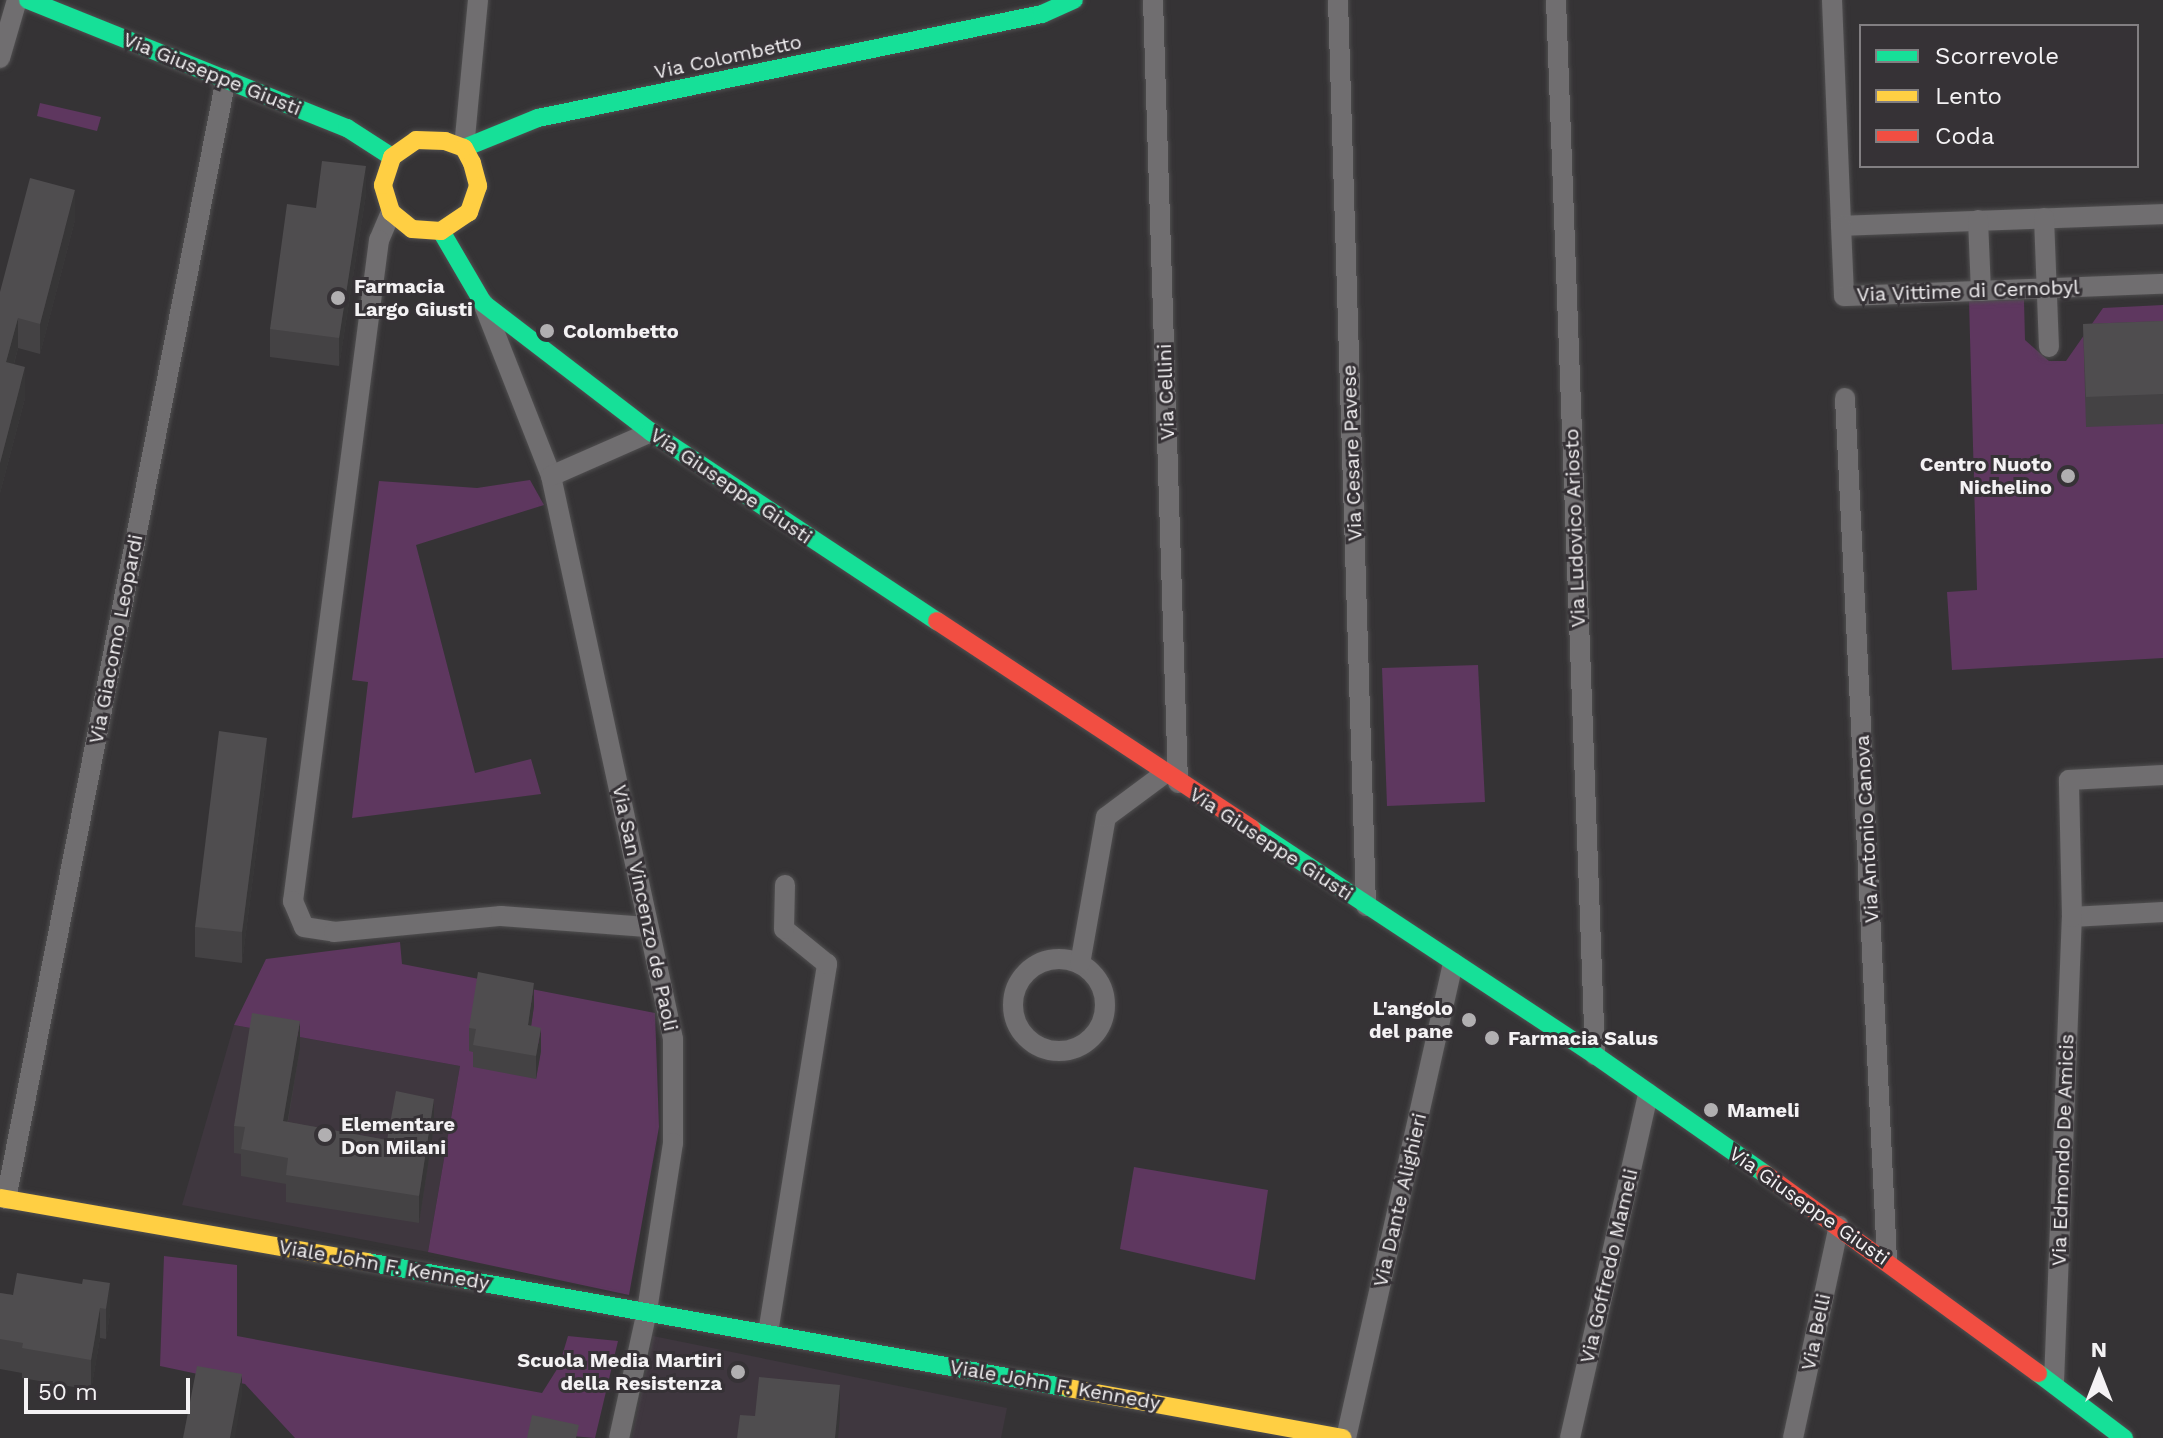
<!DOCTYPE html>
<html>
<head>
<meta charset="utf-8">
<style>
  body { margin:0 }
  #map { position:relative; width:2163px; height:1438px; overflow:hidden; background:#353335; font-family:"Work Sans",sans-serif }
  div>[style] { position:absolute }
  .built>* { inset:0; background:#3f373f }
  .green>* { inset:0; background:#5e375f }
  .roads { filter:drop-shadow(0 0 2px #504f50) drop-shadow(0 0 2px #504f50) }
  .street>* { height:20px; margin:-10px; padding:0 10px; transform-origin:10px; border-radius:10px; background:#706e70 }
  .street>.ring { margin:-10px; padding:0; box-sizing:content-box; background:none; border:20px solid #706e70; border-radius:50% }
  .fast>* { height:18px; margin:-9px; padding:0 9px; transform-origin:9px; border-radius:9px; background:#16e098 }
  .slow>* { height:18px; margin:-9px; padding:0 9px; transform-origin:9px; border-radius:9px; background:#ffcf43 }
  .jam>* { height:18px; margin:-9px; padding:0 9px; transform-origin:9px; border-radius:9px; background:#f24e42 }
  .wall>* { inset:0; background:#444244 }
  .shaded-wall>* { inset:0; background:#373637 }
  .building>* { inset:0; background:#4f4d4f }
  .dots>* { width:22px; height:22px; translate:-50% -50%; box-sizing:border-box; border:4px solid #363236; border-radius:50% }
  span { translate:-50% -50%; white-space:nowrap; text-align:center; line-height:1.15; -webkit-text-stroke:6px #363236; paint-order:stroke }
  .street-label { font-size:20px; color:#f4f2f4 }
  .poi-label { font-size:20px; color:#f4f2f4; font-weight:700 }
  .left { translate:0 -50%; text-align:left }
  .right { translate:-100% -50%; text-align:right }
  .legend { position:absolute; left:1859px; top:24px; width:280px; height:144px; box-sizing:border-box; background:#363236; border:2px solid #827f82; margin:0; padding:10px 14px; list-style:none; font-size:24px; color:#f4f2f4 }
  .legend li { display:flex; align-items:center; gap:16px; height:40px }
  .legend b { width:40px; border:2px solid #827f82 }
  .north { position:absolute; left:2059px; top:1334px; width:80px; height:80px; -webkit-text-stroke:6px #363236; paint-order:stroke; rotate:0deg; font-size:22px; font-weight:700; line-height:32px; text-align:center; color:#f4f2f4 }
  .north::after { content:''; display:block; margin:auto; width:28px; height:36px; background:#f4f2f4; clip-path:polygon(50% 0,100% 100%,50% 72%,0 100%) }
  .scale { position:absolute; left:24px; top:1378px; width:166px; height:36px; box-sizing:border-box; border:4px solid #f4f2f4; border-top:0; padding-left:10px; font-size:24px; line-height:28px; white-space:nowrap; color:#f4f2f4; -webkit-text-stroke:6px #363236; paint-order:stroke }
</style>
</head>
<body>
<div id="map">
  <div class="built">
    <div style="clip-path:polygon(234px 1025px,460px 1066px,428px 1252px,182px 1205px)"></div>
    <div style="clip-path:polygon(653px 1336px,1007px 1408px,1001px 1438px,632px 1438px)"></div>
  </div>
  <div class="green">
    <div style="clip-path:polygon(40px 103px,101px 117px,97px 131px,37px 116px)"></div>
    <div style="clip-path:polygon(2024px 300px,2025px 340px,2049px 361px,2066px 361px,2103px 308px,2163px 305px,2163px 658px,1952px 670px,1947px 592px,1977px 590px,1969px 301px)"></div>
    <div style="clip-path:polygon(530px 480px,544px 505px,416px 545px,475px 773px,531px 759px,541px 794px,352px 818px,368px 682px,352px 680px,379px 481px,477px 488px)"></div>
    <div style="clip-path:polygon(1478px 665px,1485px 802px,1387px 806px,1382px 668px)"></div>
    <div style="clip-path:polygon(400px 942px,402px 964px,655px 1013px,659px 1127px,629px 1295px,428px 1252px,460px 1066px,234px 1025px,266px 959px)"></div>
    <div style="clip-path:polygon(1134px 1167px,1268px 1190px,1255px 1280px,1120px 1249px)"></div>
    <div style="clip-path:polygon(164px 1256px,237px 1265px,237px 1336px,542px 1393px,559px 1366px,568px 1336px,618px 1341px,595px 1438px,536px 1433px,527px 1438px,295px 1438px,245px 1384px,160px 1366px)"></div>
  </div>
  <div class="roads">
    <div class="street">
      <div style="left:1153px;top:0;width:783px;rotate:88.17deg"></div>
      <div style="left:1338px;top:0;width:906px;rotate:88.23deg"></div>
      <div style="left:1556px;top:0;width:1056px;rotate:87.88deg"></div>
      <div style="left:1832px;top:0;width:226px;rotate:87.7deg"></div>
      <div style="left:0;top:58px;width:60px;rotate:-73.7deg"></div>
      <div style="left:464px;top:148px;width:149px;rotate:-84.6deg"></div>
      <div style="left:391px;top:212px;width:30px;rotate:113deg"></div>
      <div style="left:379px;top:240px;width:667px;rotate:97.41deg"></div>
      <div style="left:293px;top:901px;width:28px;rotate:67deg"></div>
      <div style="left:304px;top:927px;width:30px;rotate:9deg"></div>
      <div style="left:334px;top:932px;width:168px;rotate:-5.5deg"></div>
      <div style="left:501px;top:916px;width:146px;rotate:4.3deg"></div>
      <div style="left:2163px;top:214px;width:322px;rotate:177.9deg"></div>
      <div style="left:1841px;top:226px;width:70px;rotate:87.5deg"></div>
      <div style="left:1844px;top:296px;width:319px;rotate:-2.2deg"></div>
      <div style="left:2044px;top:218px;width:129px;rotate:87.8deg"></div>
      <div style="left:1978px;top:220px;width:71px;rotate:87.6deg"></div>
      <div style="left:483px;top:303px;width:186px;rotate:68.5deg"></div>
      <div style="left:551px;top:476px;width:576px;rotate:77.77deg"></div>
      <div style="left:673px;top:1039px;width:104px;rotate:90deg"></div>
      <div style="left:673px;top:1143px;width:170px;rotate:98.8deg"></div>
      <div style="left:647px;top:1311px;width:130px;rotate:102.4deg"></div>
      <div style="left:1845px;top:398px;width:863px;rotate:87.21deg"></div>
      <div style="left:551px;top:476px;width:109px;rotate:-23.7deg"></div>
      <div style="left:2072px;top:917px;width:91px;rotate:-3.1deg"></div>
      <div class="ring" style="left:1013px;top:959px;width:72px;height:72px"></div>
      <div style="left:1080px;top:964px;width:149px;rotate:-80deg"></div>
      <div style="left:1106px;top:817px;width:72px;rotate:-36.6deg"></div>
      <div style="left:6px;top:1199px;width:1141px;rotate:-78.89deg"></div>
      <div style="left:768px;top:1333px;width:374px;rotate:-80.9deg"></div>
      <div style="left:827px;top:964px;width:55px;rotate:-140.9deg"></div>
      <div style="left:784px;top:929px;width:44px;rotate:-88.7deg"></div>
      <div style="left:2054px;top:1382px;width:465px;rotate:-87.8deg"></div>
      <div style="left:2072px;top:917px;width:137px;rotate:-91.3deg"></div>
      <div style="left:2069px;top:780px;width:94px;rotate:-3deg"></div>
      <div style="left:1346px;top:1438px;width:487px;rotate:-77.3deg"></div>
      <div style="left:1570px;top:1438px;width:353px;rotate:-77.2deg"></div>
      <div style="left:1793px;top:1438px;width:217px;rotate:-77.8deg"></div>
    </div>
    <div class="fast">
      <div style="left:28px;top:0;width:344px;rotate:21.9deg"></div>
      <div style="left:347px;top:128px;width:54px;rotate:32.8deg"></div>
      <div style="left:464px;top:148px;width:80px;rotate:-22.1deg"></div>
      <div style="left:538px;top:118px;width:515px;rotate:-11.66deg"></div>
      <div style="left:1042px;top:14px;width:35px;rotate:-24deg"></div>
      <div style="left:441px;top:231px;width:83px;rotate:59.7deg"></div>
      <div style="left:483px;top:303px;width:212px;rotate:37.5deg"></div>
      <div style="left:651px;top:432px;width:343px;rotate:33.5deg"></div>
      <div style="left:1252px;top:829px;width:411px;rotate:33.4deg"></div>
      <div style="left:1595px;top:1055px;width:208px;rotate:35deg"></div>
      <div style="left:367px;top:1262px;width:712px;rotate:10.19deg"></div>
      <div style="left:2038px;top:1373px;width:108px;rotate:37.1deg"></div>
    </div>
    <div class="slow">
      <div style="left:416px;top:140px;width:29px;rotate:2deg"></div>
      <div style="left:445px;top:141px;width:20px;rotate:20deg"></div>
      <div style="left:464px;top:148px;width:17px;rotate:62deg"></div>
      <div style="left:472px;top:163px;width:24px;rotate:75deg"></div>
      <div style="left:478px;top:186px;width:28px;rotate:109deg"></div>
      <div style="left:469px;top:212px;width:34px;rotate:146deg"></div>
      <div style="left:441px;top:231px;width:29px;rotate:-176deg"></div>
      <div style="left:412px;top:229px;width:27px;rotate:-141deg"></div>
      <div style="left:391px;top:212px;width:28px;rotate:-107deg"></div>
      <div style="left:383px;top:185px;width:29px;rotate:-72deg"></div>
      <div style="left:392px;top:157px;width:29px;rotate:-35deg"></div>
      <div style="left:0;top:1198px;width:373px;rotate:9.9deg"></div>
      <div style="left:1068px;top:1388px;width:279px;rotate:10.3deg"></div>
    </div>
    <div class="jam">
      <div style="left:937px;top:621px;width:377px;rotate:33.4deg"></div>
      <div style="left:1765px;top:1174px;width:338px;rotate:36.1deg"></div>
    </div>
  </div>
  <div class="wall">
    <div style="clip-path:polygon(366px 194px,339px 366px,270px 357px,270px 329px,316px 208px)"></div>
    <div style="clip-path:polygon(75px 220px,40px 354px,18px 348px,14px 364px,25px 398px,0 493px,0 292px)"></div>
    <div style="clip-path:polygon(2163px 321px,2163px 424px,2086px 427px,2083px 324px)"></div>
    <div style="clip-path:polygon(267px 768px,242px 963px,195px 957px,195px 927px)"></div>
    <div style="clip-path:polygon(534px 1006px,531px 1026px,541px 1051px,536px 1079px,473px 1067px,473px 1052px,469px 1051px,469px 1028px)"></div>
    <div style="clip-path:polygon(300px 1048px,288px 1122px,387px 1140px,434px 1126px,419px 1223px,286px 1202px,286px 1184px,241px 1176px,241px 1154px,234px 1153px,234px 1126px)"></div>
    <div style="clip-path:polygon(82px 1284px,110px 1313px,106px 1339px,100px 1338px,91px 1390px,22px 1378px,22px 1373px,0 1369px,0 1293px,13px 1295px)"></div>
  </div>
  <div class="shaded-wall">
    <div style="clip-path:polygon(366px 166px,366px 194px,339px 366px,339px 338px)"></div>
    <div style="clip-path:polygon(75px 190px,75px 220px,40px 354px,40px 324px)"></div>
    <div style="clip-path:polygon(18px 318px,18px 348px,6px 392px,6px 362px)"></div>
    <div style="clip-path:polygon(25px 367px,25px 398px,0 493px,0 463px)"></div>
    <div style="clip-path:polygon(267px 738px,267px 768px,242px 963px,242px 932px)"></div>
    <div style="clip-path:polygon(534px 983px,534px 1006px,528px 1048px,528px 1025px)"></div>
    <div style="clip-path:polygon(300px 1021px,300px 1048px,283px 1148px,283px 1121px)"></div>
    <div style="clip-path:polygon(541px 1028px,541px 1051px,536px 1079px,536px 1056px)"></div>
    <div style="clip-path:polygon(434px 1099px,434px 1126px,419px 1223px,419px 1196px)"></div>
    <div style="clip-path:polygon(110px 1283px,110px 1313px,106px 1339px,106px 1309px)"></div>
    <div style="clip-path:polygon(100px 1308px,100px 1338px,91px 1390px,91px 1360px)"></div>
    <div style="clip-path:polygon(242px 1374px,242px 1397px,235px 1438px,230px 1438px)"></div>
    <div style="clip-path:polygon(840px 1385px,840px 1414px,838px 1438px,835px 1438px)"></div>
  </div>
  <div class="building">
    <div style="clip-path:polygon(322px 161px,366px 166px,339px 338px,270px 329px,287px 204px,316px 208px)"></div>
    <div style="clip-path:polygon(30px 178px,75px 190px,40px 324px,18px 318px,6px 362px,25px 367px,0 463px,0 292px)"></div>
    <div style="clip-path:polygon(2163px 321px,2163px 394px,2086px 397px,2083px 324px)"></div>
    <div style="clip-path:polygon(219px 731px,267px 738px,242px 932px,195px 927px)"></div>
    <div style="clip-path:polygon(478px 972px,534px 983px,528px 1025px,541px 1028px,536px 1056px,473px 1045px,476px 1029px,469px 1028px)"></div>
    <div style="clip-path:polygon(252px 1013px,300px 1021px,283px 1121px,387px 1140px,396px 1091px,434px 1099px,419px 1196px,286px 1175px,288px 1158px,241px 1149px,245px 1127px,234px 1126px)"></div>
    <div style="clip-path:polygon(17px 1273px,82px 1284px,83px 1279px,110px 1283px,106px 1309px,100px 1308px,91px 1360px,22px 1348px,23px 1343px,0 1339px,0 1293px,13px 1295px)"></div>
    <div style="clip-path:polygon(197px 1366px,242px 1374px,230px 1438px,183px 1438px)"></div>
    <div style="clip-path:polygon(759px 1377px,840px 1385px,835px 1438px,737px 1438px,740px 1415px,755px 1416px)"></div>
    <div style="clip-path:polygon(532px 1415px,579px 1425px,576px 1438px,527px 1438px)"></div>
  </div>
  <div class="dots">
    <div style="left:338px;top:298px;background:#b1afb1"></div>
    <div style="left:547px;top:331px;background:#b1afb1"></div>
    <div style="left:2068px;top:476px;background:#b1afb1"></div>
    <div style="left:1469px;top:1020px;background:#b1afb1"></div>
    <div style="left:1492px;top:1038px;background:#b1afb1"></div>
    <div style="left:1711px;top:1110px;background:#b1afb1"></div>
    <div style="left:325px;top:1135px;background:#b1afb1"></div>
    <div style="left:738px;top:1372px;background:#b1afb1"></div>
  </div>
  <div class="street-label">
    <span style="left:728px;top:57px;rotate:-12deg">Via Colombetto</span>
    <span style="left:212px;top:74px;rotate:22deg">Via Giuseppe Giusti</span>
    <span style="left:1968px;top:291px;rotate:-2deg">Via Vittime di Cernobyl</span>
    <span style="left:1166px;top:392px;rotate:-92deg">Via Cellini</span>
    <span style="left:1352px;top:453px;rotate:-92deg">Via Cesare Pavese</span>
    <span style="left:731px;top:486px;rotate:34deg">Via Giuseppe Giusti</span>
    <span style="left:1575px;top:528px;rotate:-92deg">Via Ludovico Ariosto</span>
    <span style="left:116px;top:639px;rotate:-79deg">Via Giacomo Leopardi</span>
    <span style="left:1867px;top:829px;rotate:-93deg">Via Antonio Canova</span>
    <span style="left:1271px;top:844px;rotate:33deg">Via Giuseppe Giusti</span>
    <span style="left:645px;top:908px;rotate:78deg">Via San Vincenzo de Paoli</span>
    <span style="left:2063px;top:1150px;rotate:-88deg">Via Edmondo De Amicis</span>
    <span style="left:1400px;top:1200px;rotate:-77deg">Via Dante Alighieri</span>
    <span style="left:1809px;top:1206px;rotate:35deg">Via Giuseppe Giusti</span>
    <span style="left:384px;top:1265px;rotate:10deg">Viale John F. Kennedy</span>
    <span style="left:1609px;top:1266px;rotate:-77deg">Via Goffredo Mameli</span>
    <span style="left:1816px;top:1332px;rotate:-78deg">Via Belli</span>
    <span style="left:1055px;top:1385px;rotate:10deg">Viale John F. Kennedy</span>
  </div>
  <div class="poi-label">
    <span class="left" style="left:354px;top:298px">Farmacia<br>Largo Giusti</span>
    <span class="left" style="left:563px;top:331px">Colombetto</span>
    <span class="right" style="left:2052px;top:476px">Centro Nuoto<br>Nichelino</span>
    <span class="right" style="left:1453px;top:1020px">L'angolo<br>del pane</span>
    <span class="left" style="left:1508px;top:1038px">Farmacia Salus</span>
    <span class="left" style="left:1727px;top:1110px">Mameli</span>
    <span class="left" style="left:341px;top:1136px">Elementare<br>Don Milani</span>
    <span class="right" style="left:722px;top:1372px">Scuola Media Martiri<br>della Resistenza</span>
  </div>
  <ul class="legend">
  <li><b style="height:10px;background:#16e098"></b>Scorrevole</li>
  <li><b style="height:10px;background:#ffcf43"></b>Lento</li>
  <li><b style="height:10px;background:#f24e42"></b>Coda</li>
  </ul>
  <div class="north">N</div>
  <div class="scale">50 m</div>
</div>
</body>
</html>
